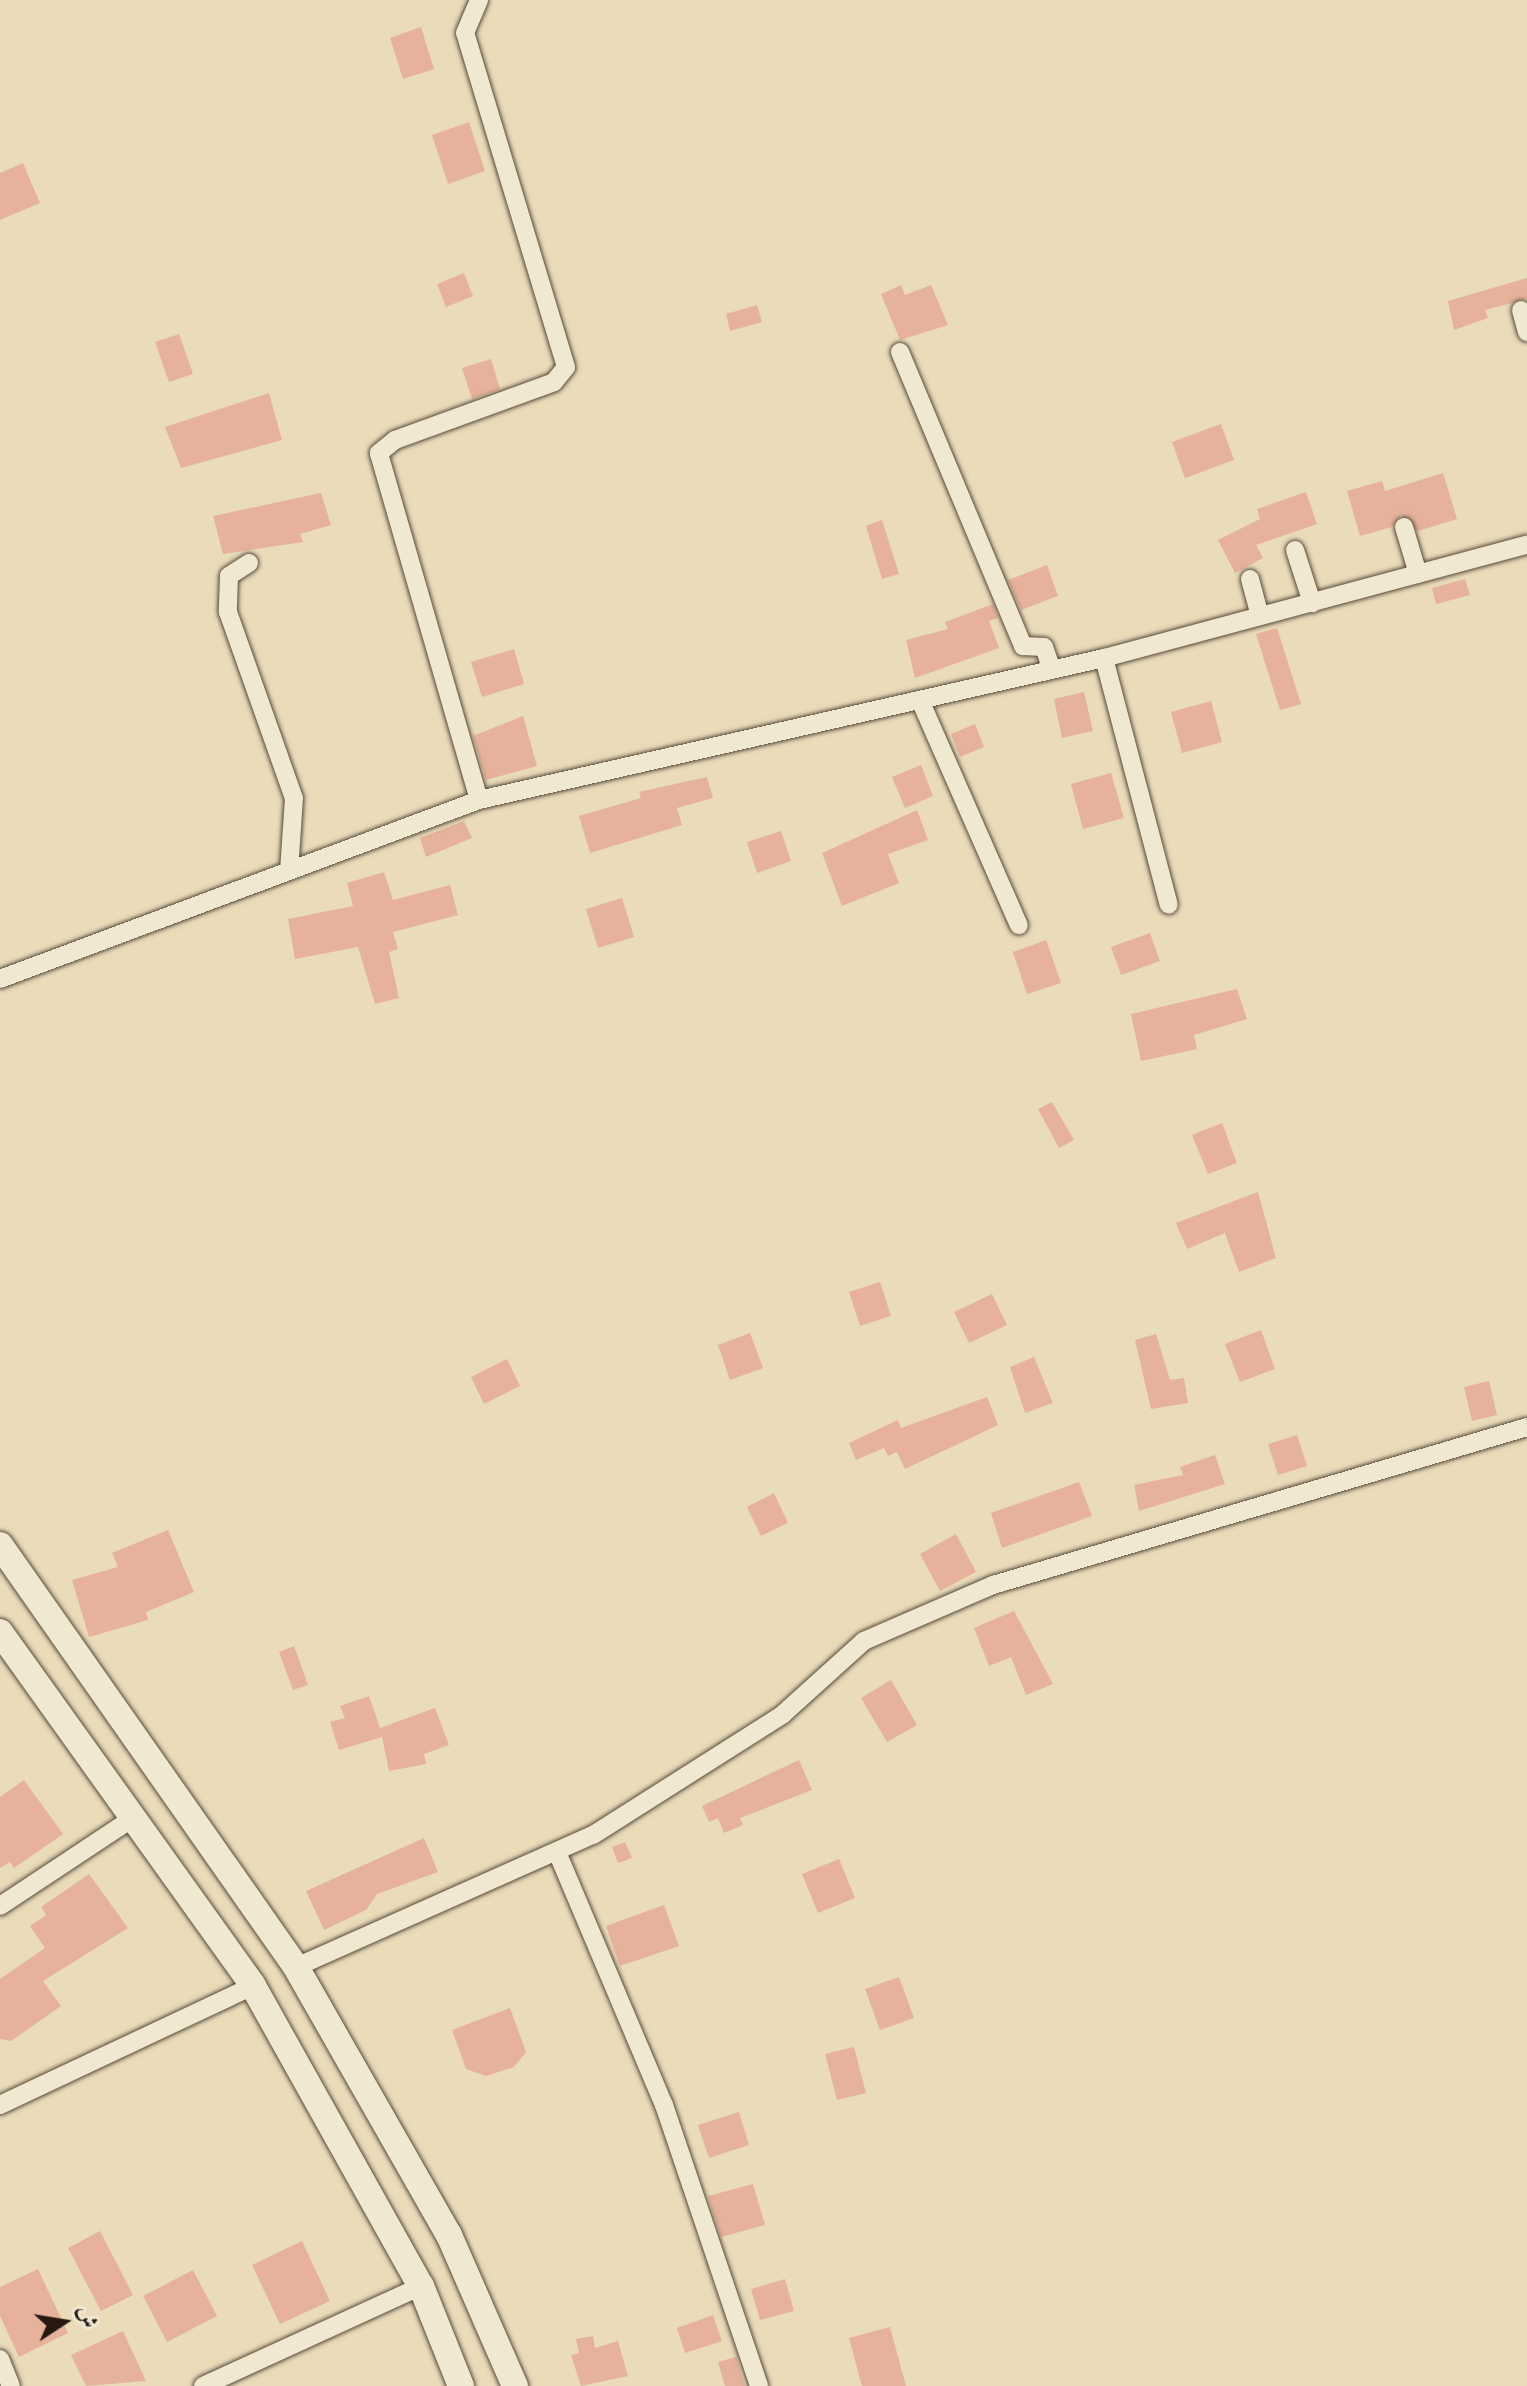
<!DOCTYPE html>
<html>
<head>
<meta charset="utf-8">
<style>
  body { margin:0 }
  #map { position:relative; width:1527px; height:2386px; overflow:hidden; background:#eadbb9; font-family:"IM FELL French Canon",Amiri,serif }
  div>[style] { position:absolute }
  .building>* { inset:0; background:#e6b29b }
  .roads { filter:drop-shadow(0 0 2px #574a3c) drop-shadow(0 0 2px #574a3c) }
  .street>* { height:18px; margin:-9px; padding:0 9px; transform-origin:9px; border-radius:9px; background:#f1e8d2 }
  .secondary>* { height:26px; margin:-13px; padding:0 13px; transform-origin:13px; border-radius:13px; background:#f1e8d2 }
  span { translate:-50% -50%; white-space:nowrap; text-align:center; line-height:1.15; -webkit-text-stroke:6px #f1e8d2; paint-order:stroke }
  .north { position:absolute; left:24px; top:2282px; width:80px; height:80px; -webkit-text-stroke:6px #f1e8d2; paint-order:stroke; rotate:78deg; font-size:22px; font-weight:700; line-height:32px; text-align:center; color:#261912 }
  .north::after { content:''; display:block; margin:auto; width:28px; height:36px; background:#261912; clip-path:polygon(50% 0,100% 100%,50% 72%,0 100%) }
</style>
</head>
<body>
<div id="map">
  <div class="building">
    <div style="clip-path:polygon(421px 27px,434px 69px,403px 79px,390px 38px)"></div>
    <div style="clip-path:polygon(469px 122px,485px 171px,448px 184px,432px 135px)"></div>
    <div style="clip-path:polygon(23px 163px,40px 203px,0 220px,0 173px)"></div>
    <div style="clip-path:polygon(464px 273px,473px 296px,446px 307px,437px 284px)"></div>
    <div style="clip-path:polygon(1527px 278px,1527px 299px,1485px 310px,1488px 318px,1454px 330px,1448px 301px)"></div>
    <div style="clip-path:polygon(901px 285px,905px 295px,931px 285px,948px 325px,900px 340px,881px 294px)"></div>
    <div style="clip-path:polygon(757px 305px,762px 322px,730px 331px,726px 314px)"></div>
    <div style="clip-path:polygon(179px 334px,193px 374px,169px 382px,155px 342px)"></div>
    <div style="clip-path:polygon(491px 359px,500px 389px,472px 399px,462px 368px)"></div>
    <div style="clip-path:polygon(269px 393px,282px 440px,181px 468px,165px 427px)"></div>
    <div style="clip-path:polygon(1221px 424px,1234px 460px,1185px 478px,1172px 442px)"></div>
    <div style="clip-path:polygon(1443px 473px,1457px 519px,1418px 531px,1401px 515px,1392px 527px,1360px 536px,1347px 491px,1382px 481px,1385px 491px)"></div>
    <div style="clip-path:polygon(1306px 492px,1317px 524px,1256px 545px,1263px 558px,1235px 573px,1218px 540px,1260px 519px,1257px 509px)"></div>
    <div style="clip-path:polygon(321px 493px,331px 525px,300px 534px,303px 542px,223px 554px,213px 516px)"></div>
    <div style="clip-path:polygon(882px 520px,899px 574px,882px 579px,866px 526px)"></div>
    <div style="clip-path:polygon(1047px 565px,1058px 596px,1021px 610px,1008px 580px)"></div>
    <div style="clip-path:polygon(1465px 579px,1470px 595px,1436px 604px,1432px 588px)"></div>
    <div style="clip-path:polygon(993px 604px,998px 618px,989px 621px,999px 648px,915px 678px,906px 640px,948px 629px,945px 622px)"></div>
    <div style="clip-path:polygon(1277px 628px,1301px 704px,1280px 710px,1256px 634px)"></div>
    <div style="clip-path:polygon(514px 649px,524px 684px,482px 697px,471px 662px)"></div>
    <div style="clip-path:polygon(1084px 692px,1093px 731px,1062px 738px,1054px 699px)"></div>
    <div style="clip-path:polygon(1211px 701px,1222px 742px,1182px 753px,1171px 712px)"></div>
    <div style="clip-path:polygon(523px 716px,537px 766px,486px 780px,473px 736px)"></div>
    <div style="clip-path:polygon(975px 724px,984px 747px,960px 757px,951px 734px)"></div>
    <div style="clip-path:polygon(921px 765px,933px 796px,905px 808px,892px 777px)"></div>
    <div style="clip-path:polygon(1111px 773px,1124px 818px,1083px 829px,1071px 784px)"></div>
    <div style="clip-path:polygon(707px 777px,713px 798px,677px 808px,682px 825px,590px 853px,579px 816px,641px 798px,639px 792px)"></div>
    <div style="clip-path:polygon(917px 810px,928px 840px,888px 854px,899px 883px,842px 906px,822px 853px)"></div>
    <div style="clip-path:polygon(464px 821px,472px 838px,426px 857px,420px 838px)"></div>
    <div style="clip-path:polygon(781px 831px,791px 861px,757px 873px,747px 842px)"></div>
    <div style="clip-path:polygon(384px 872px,393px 900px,450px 885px,458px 915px,393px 932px,398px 949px,389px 952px,399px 998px,375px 1004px,358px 947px,295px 959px,288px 919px,353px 906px,347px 883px)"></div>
    <div style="clip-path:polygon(622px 898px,634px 937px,598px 948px,586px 909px)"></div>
    <div style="clip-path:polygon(1150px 933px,1160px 961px,1121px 975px,1111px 947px)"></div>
    <div style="clip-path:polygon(1046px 940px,1061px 983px,1027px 994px,1013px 952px)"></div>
    <div style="clip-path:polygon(1237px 989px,1247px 1019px,1194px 1035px,1197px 1049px,1141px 1061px,1131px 1014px)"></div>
    <div style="clip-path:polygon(1052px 1102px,1074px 1140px,1059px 1148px,1038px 1109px)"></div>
    <div style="clip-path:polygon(1222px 1123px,1237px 1163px,1208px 1174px,1192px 1135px)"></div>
    <div style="clip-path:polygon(1258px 1192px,1276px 1258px,1239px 1272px,1225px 1233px,1187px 1249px,1176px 1223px)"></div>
    <div style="clip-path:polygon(880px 1282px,891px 1316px,860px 1326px,849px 1292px)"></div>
    <div style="clip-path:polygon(992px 1294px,1007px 1325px,969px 1343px,954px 1312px)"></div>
    <div style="clip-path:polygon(1261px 1330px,1275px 1369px,1240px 1382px,1225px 1344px)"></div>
    <div style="clip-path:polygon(750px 1333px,763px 1368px,730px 1380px,718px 1345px)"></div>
    <div style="clip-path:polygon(1156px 1334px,1170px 1380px,1184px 1378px,1188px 1403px,1151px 1409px,1135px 1340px)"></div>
    <div style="clip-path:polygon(1034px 1357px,1053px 1403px,1025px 1413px,1010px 1367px)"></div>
    <div style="clip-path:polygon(507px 1359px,520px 1386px,484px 1404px,471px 1377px)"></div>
    <div style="clip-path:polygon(1489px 1381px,1497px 1415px,1472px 1421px,1464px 1387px)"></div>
    <div style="clip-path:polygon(987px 1397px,998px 1425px,905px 1469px,897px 1452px,888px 1456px,884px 1448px,856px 1460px,849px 1443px,898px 1420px,901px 1428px)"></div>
    <div style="clip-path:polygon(1297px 1435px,1307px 1466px,1278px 1475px,1268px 1444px)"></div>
    <div style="clip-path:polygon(1215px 1455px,1225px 1484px,1139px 1511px,1134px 1485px,1183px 1475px,1180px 1467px)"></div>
    <div style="clip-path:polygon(1079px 1482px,1092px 1516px,1002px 1548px,991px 1513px)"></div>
    <div style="clip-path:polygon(774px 1493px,788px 1523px,761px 1536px,747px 1507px)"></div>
    <div style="clip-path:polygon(168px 1530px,194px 1592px,146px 1612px,148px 1620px,89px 1637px,72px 1580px,118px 1567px,112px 1553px)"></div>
    <div style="clip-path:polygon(956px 1534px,976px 1572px,940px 1591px,920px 1554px)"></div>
    <div style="clip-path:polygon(1014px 1611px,1053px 1684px,1026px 1695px,1011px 1657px,989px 1666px,974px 1628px)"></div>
    <div style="clip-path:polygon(294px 1646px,308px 1685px,293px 1690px,279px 1652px)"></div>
    <div style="clip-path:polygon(891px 1680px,917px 1725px,887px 1742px,861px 1698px)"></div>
    <div style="clip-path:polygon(369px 1696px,380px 1728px,435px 1708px,449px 1745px,424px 1754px,426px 1764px,389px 1771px,382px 1737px,339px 1750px,330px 1722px,345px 1718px,340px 1706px)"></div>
    <div style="clip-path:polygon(799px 1760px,812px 1790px,740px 1818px,743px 1825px,724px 1833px,718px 1818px,709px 1822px,702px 1806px)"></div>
    <div style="clip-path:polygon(24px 1780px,63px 1834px,14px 1868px,10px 1862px,0 1868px,0 1797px)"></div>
    <div style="clip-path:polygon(424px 1838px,438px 1872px,377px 1894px,366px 1910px,324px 1930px,306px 1891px)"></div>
    <div style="clip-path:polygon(625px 1842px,632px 1858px,618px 1863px,612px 1847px)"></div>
    <div style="clip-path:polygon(839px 1859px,855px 1898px,818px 1913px,802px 1874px)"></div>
    <div style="clip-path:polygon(89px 1874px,128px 1928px,43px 1981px,61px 2006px,11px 2041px,0 2039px,0 1979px,45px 1948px,30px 1926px,46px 1915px,41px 1907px)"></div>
    <div style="clip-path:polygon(664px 1905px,679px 1946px,620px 1966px,606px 1926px)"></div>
    <div style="clip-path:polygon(899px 1977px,914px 2018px,880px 2030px,865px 1989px)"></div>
    <div style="clip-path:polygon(510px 2008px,526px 2052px,514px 2067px,486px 2076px,466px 2069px,452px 2030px)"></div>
    <div style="clip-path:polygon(854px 2047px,866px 2093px,837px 2100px,825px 2054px)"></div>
    <div style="clip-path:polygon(739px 2112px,749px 2145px,709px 2158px,698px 2125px)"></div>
    <div style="clip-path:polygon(753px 2184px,765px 2225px,721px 2237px,708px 2196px)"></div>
    <div style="clip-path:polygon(100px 2231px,133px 2295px,101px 2311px,68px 2248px)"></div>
    <div style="clip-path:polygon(302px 2241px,330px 2301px,280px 2324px,252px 2265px)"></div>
    <div style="clip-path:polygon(38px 2269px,68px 2333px,19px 2357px,0 2316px,0 2287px)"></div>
    <div style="clip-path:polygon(193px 2270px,217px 2316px,167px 2342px,143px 2296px)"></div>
    <div style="clip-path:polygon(785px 2279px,794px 2311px,760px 2320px,751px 2289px)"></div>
    <div style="clip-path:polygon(713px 2315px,722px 2341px,685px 2353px,677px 2328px)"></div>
    <div style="clip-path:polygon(890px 2327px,906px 2386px,862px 2386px,849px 2338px)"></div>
    <div style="clip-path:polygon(123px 2331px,146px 2381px,86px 2386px,71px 2355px)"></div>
    <div style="clip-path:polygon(593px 2336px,595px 2348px,618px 2341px,628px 2376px,581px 2386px,571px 2355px,579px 2353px,576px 2339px)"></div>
    <div style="clip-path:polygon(736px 2357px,745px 2386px,725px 2386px,718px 2362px)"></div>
  </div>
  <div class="roads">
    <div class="street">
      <div style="left:1521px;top:310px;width:23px;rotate:75deg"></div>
      <div style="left:900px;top:352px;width:319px;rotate:67.3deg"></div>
      <div style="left:1023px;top:646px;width:21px;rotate:3deg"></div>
      <div style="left:1044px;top:647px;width:24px;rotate:71deg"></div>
      <div style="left:1404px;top:527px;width:49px;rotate:73.4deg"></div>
      <div style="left:1295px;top:550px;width:56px;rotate:72.2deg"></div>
      <div style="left:249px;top:563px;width:24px;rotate:147deg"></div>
      <div style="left:229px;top:576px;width:36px;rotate:92deg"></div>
      <div style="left:228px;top:612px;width:197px;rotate:70.5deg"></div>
      <div style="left:294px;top:798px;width:73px;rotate:93.9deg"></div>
      <div style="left:1250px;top:579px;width:38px;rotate:75deg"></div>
      <div style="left:1104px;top:658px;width:255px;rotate:75.3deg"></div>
      <div style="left:920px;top:700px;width:246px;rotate:66.3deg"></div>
      <div style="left:479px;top:800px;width:361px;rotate:-106.1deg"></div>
      <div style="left:379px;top:453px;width:21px;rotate:-39deg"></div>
      <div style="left:395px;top:440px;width:169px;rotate:-20deg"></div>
      <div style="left:554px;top:382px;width:19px;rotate:-51deg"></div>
      <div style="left:566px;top:367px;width:349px;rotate:-106.8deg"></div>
      <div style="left:465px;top:33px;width:36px;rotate:-67deg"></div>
      <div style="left:0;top:979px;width:511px;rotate:-20.49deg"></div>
      <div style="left:479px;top:800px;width:641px;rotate:-12.8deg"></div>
      <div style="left:1104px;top:658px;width:438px;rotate:-15deg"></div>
      <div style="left:557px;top:1852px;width:275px;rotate:67.1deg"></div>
      <div style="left:664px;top:2105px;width:297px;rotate:71.3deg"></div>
      <div style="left:0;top:1906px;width:159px;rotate:-33.5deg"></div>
      <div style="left:296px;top:1967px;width:325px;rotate:-24deg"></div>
      <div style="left:593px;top:1835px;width:224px;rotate:-32.4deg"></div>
      <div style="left:782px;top:1715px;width:110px;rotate:-42.1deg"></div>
      <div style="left:864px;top:1641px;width:141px;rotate:-23.5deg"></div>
      <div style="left:993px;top:1585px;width:557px;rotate:-16.48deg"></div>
      <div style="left:0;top:2105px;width:280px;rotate:-25.2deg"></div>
      <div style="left:0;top:2359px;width:29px;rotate:68deg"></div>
      <div style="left:203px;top:2386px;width:240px;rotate:-24.6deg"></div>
    </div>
    <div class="secondary">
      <div style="left:0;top:1545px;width:515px;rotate:54.95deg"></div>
      <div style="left:296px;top:1967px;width:309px;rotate:60.3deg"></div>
      <div style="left:449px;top:2235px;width:165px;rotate:66.4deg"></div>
      <div style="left:0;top:1632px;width:435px;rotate:54.4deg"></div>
      <div style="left:253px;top:1986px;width:344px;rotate:60.8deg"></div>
      <div style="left:421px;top:2286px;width:108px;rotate:68.2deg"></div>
    </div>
  </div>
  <div class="north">ش</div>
</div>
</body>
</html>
